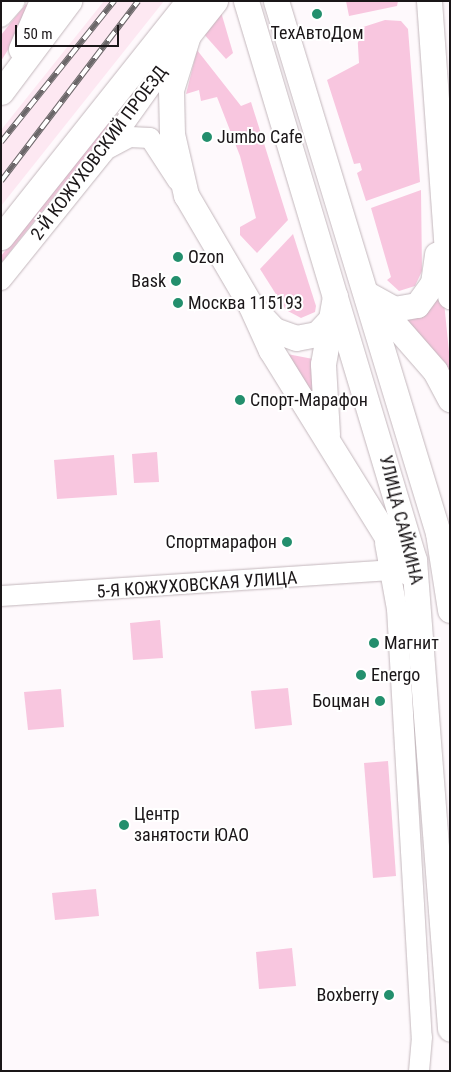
<!DOCTYPE html>
<html>
<head>
<meta charset="utf-8">
<style>
  body { margin:0 }
  #map { position:relative; width:451px; height:1072px; overflow:hidden; background:#fef9fc; font-family:"Roboto Condensed",sans-serif }
  div>[style] { position:absolute }
  .built>* { inset:0; background:#fde8f2 }
  .green>* { inset:0; background:#f8c6df }
  .roads { filter:drop-shadow(0 0 1px #c3b7bc) drop-shadow(0 0 1px #c3b7bc) }
  .minor>* { height:20px; margin:-10px; padding:0 10px; transform-origin:10px; border-radius:10px; background:#fff }
  .major>* { height:25px; margin:-12.5px; padding:0 12.5px; transform-origin:12.5px; border-radius:12.5px; background:#fff }
  .rail>* { height:5.5px; margin-top:-2.75px; transform-origin:0; background:repeating-linear-gradient(90deg,#fff 0 11px,#6b6769 0 22px); box-sizing:border-box; border-block:1px solid #6b6769 }
  .dots>* { width:14px; height:14px; translate:-50% -50%; box-sizing:border-box; border:2px solid #fff; border-radius:50% }
  span { translate:-50% -50%; white-space:nowrap; text-align:center; line-height:1.15; -webkit-text-stroke:4px #fff; paint-order:stroke }
  .poi-label { font-size:18px; color:#1a1618 }
  .left { translate:0 -50%; text-align:left }
  .right { translate:-100% -50%; text-align:right }
  .street-label { font-size:18px; color:#1a1618 }
  .frame { position:absolute; inset:0; border:2px solid #1a1618; pointer-events:none }
  .scale { position:absolute; left:15px; top:25px; width:104px; height:22px; box-sizing:border-box; border:2px solid #1a1618; border-top:0; padding-left:6px; font-size:15px; line-height:18px; white-space:nowrap; color:#1a1618; -webkit-text-stroke:4px #fff; paint-order:stroke }
</style>
</head>
<body>
<div id="map">
  <div class="built">
    <div style="clip-path:polygon(104px 1px,164px 1px,1px 206px,1px 130px)"></div>
  </div>
  <div class="green">
    <div style="clip-path:polygon(346px 1px,398px 1px,397px 6px,349px 16px)"></div>
    <div style="clip-path:polygon(26px 4px,30px 7px,21px 29px,1px 61px,1px 35px)"></div>
    <div style="clip-path:polygon(221px 12px,233px 53px,226px 59px,202px 32px)"></div>
    <div style="clip-path:polygon(385px 20px,401px 21px,408px 29px,420px 182px,366px 201px,357px 173px,362px 170px,360px 163px,354px 164px,327px 80px,359px 63px,357px 29px)"></div>
    <div style="clip-path:polygon(197px 50px,241px 106px,251px 102px,288px 220px,257px 253px,240px 235px,240px 227px,256px 218px,240px 156px,217px 97px,201px 101px,199px 90px,186px 94px)"></div>
    <div style="clip-path:polygon(110px 120px,113px 122px,1px 263px,1px 256px)"></div>
    <div style="clip-path:polygon(421px 190px,422px 271px,415px 286px,399px 291px,387px 280px,391px 277px,371px 208px)"></div>
    <div style="clip-path:polygon(293px 234px,316px 306px,315px 312px,301px 318px,286px 310px,260px 269px)"></div>
    <div style="clip-path:polygon(443px 292px,450px 362px,450px 382px,401px 318px)"></div>
    <div style="clip-path:polygon(282px 353px,313px 359px,318px 409px)"></div>
    <div style="clip-path:polygon(157px 452px,159px 482px,134px 483px,132px 454px)"></div>
    <div style="clip-path:polygon(114px 455px,117px 495px,57px 499px,54px 460px)"></div>
    <div style="clip-path:polygon(160px 620px,163px 658px,133px 660px,130px 623px)"></div>
    <div style="clip-path:polygon(288px 688px,292px 725px,255px 729px,251px 691px)"></div>
    <div style="clip-path:polygon(61px 689px,64px 727px,28px 730px,24px 692px)"></div>
    <div style="clip-path:polygon(388px 761px,396px 876px,373px 878px,364px 763px)"></div>
    <div style="clip-path:polygon(96px 889px,99px 916px,55px 920px,52px 893px)"></div>
    <div style="clip-path:polygon(292px 948px,296px 986px,259px 989px,256px 952px)"></div>
  </div>
  <div class="roads">
    <div class="minor">
      <div style="left:1px;top:17px;width:21px;rotate:-49deg"></div>
      <div style="left:109px;top:148px;width:24px;rotate:-28deg"></div>
      <div style="left:130px;top:137px;width:20px;rotate:3deg"></div>
      <div style="left:150px;top:138px;width:51px;rotate:56.9deg"></div>
      <div style="left:1px;top:280px;width:164px;rotate:-51.2deg"></div>
      <div style="left:104px;top:152px;width:133px;rotate:-54.5deg"></div>
      <div style="left:385px;top:543px;width:67px;rotate:79.7deg"></div>
      <div style="left:397px;top:609px;width:429px;rotate:86.7deg"></div>
      <div style="left:422px;top:1037px;width:34px;rotate:95deg"></div>
      <div style="left:1px;top:596px;width:392px;rotate:-3.8deg"></div>
    </div>
    <div class="major">
      <div style="left:215px;top:1px;width:43px;rotate:128.5deg"></div>
      <div style="left:188px;top:35px;width:58px;rotate:107.2deg"></div>
      <div style="left:171px;top:90px;width:44px;rotate:88.7deg"></div>
      <div style="left:172px;top:134px;width:63px;rotate:77.1deg"></div>
      <div style="left:186px;top:195px;width:129px;rotate:59.6deg"></div>
      <div style="left:251px;top:306px;width:48px;rotate:65.6deg"></div>
      <div style="left:271px;top:350px;width:262px;rotate:58.2deg"></div>
      <div style="left:246px;top:1px;width:584px;rotate:73.27deg"></div>
      <div style="left:414px;top:560px;width:470px;rotate:85.6deg"></div>
      <div style="left:276px;top:1px;width:556px;rotate:73.06deg"></div>
      <div style="left:438px;top:533px;width:78px;rotate:81.1deg"></div>
      <div style="left:429px;top:1px;width:296px;rotate:85.9deg"></div>
      <div style="left:21px;top:49px;width:52px;rotate:-66.4deg"></div>
      <div style="left:1px;top:92px;width:114px;rotate:-53.2deg"></div>
      <div style="left:1px;top:237px;width:302px;rotate:-51.5deg"></div>
      <div style="left:367px;top:294px;width:31px;rotate:29deg"></div>
      <div style="left:394px;top:309px;width:23px;rotate:-10deg"></div>
      <div style="left:417px;top:305px;width:27px;rotate:-54deg"></div>
      <div style="left:433px;top:283px;width:29px;rotate:-82deg"></div>
      <div style="left:374px;top:301px;width:93px;rotate:48.9deg"></div>
      <div style="left:435px;top:371px;width:32px;rotate:62deg"></div>
      <div style="left:259px;top:314px;width:22px;rotate:47deg"></div>
      <div style="left:274px;top:330px;width:23px;rotate:20deg"></div>
      <div style="left:296px;top:338px;width:21px;rotate:-11deg"></div>
      <div style="left:317px;top:334px;width:25px;rotate:-47deg"></div>
      <div style="left:327px;top:434px;width:70px;rotate:-93.3deg"></div>
      <div style="left:323px;top:364px;width:69px;rotate:-80deg"></div>
    </div>
  </div>
  <div class="rail">
    <div style="left:1px;top:142px;width:181px;rotate:-51.3deg"></div>
    <div style="left:1px;top:181px;width:226px;rotate:-52.7deg"></div>
  </div>
  <div class="dots">
    <div style="left:317px;top:14px;background:#238f6d"></div>
    <div style="left:207px;top:137px;background:#238f6d"></div>
    <div style="left:178px;top:257px;background:#238f6d"></div>
    <div style="left:176px;top:281px;background:#238f6d"></div>
    <div style="left:178px;top:303px;background:#238f6d"></div>
    <div style="left:240px;top:400px;background:#238f6d"></div>
    <div style="left:287px;top:542px;background:#238f6d"></div>
    <div style="left:374px;top:643px;background:#238f6d"></div>
    <div style="left:361px;top:675px;background:#238f6d"></div>
    <div style="left:380px;top:701px;background:#238f6d"></div>
    <div style="left:124px;top:825px;background:#238f6d"></div>
    <div style="left:389px;top:995px;background:#238f6d"></div>
  </div>
  <div class="poi-label">
    <span style="left:317px;top:33px">ТехАвтоДом</span>
    <span class="left" style="left:217px;top:137px">Jumbo Cafe</span>
    <span class="left" style="left:188px;top:257px">Ozon</span>
    <span class="right" style="left:166px;top:281px">Bask</span>
    <span class="left" style="left:188px;top:303px">Москва 115193</span>
    <span class="left" style="left:250px;top:400px">Спорт-Марафон</span>
    <span class="right" style="left:277px;top:542px">Спортмарафон</span>
    <span class="left" style="left:384px;top:643px">Магнит</span>
    <span class="left" style="left:371px;top:675px">Energo</span>
    <span class="right" style="left:370px;top:701px">Боцман</span>
    <span class="left" style="left:134px;top:825px">Центр<br>занятости ЮАО</span>
    <span class="right" style="left:379px;top:995px">Boxberry</span>
  </div>
  <div class="street-label">
    <span style="left:99px;top:153px;rotate:-53deg">2-Й КОЖУХОВСКИЙ ПРОЕЗД</span>
    <span style="left:401px;top:520px;rotate:76deg">УЛИЦА САЙКИНА</span>
    <span style="left:197px;top:585px;rotate:-4deg">5-Я КОЖУХОВСКАЯ УЛИЦА</span>
  </div>
  <div class="frame"></div>
  <div class="scale">50 m</div>
</div>
</body>
</html>
